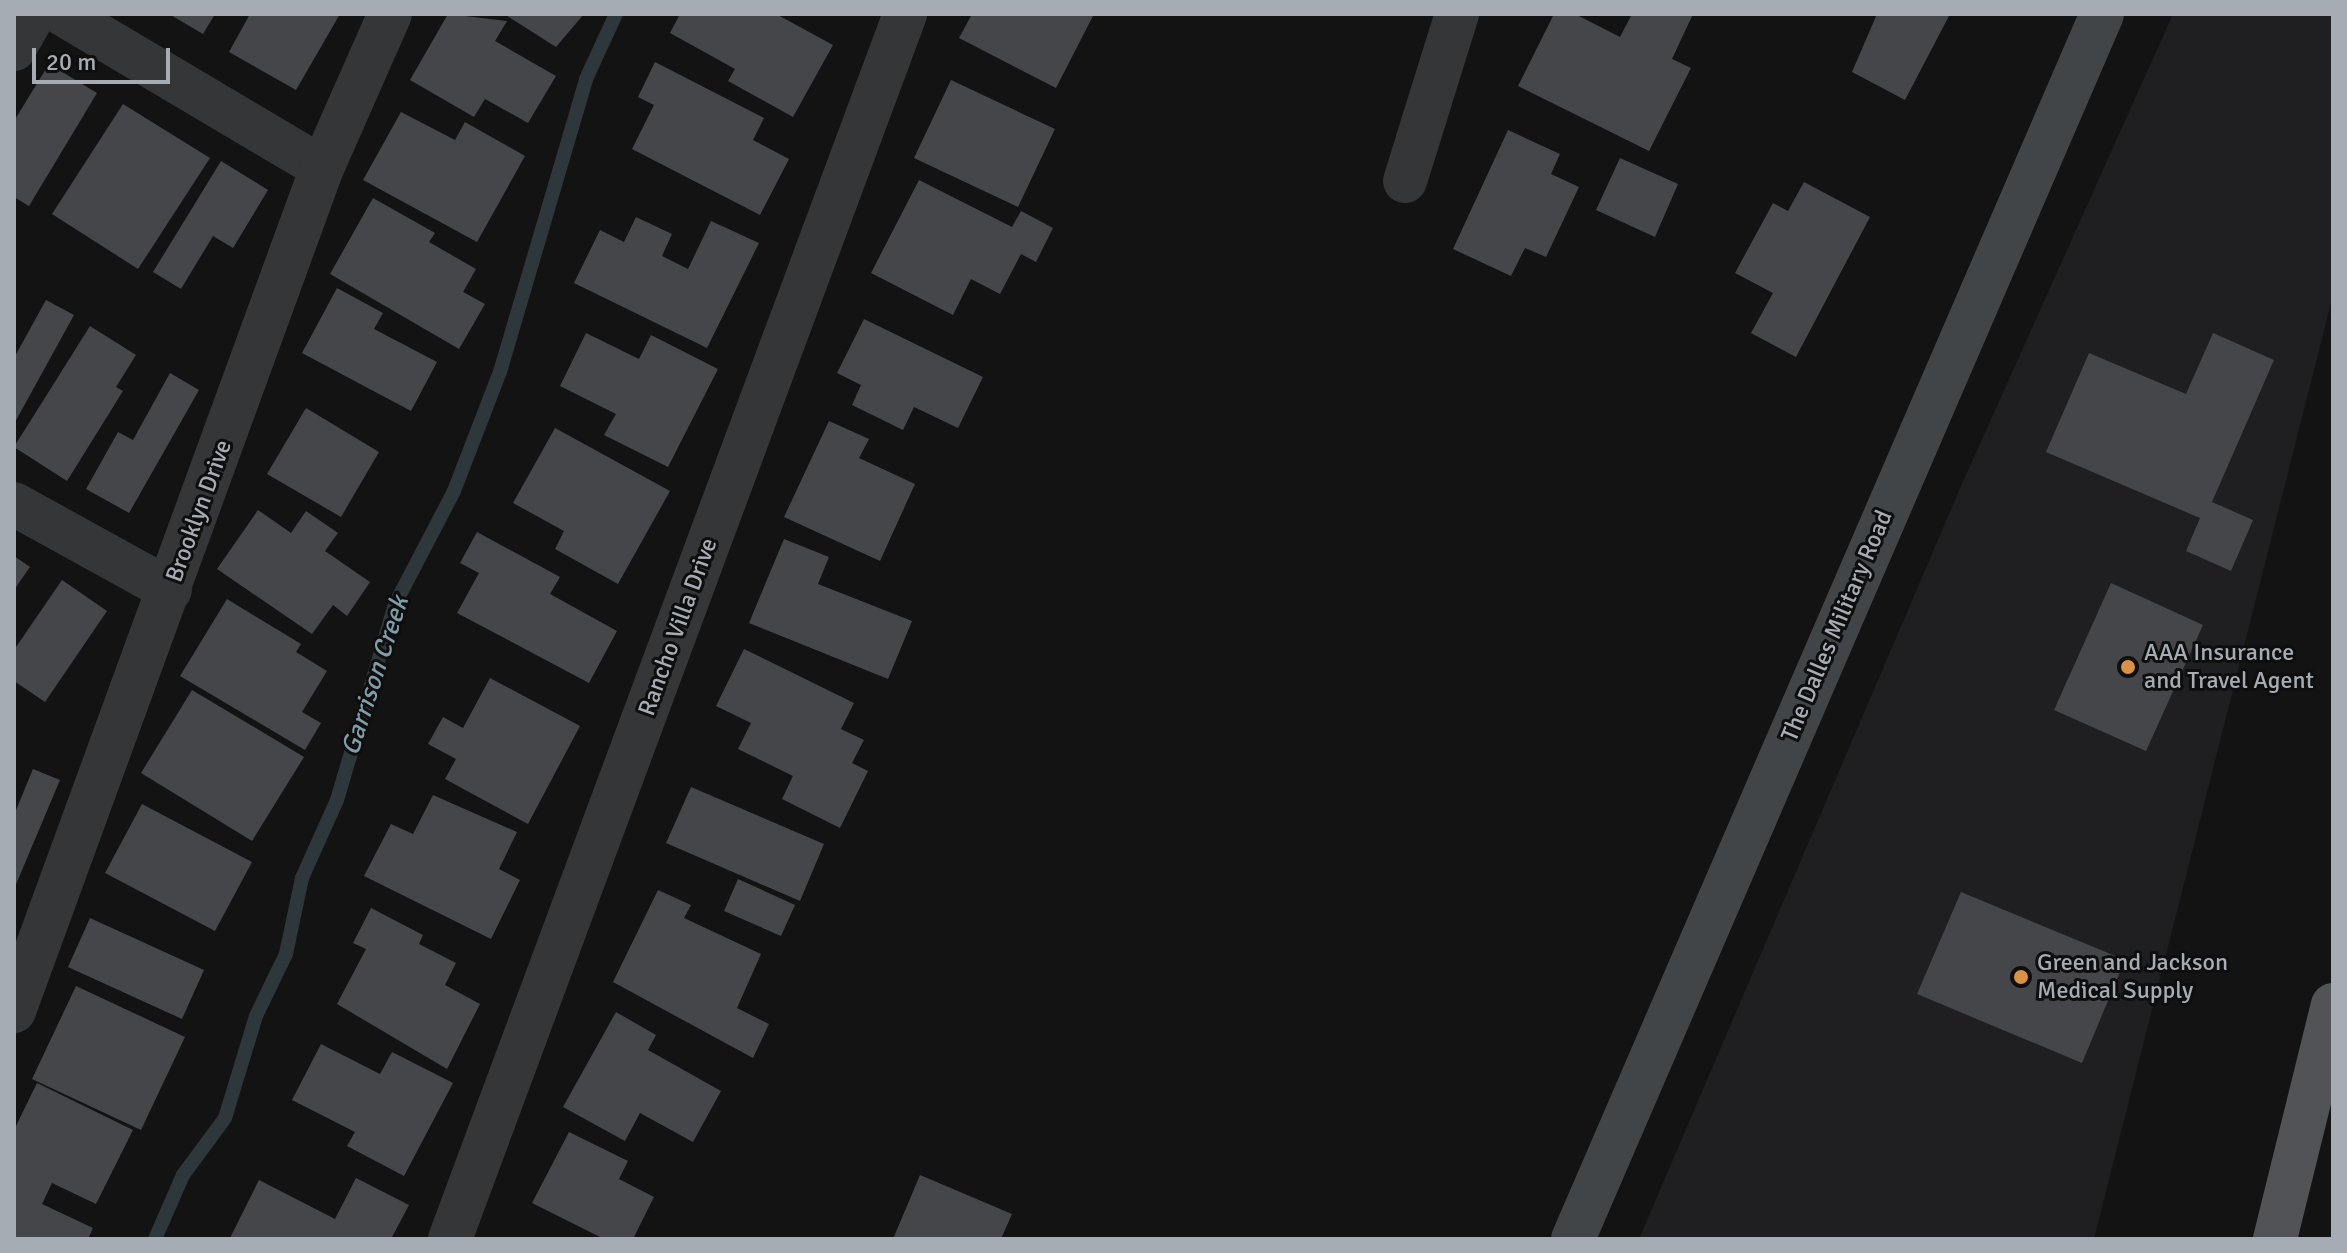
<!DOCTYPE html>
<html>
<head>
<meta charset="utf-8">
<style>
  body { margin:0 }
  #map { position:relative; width:2347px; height:1253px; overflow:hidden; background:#131314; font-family:Signika,sans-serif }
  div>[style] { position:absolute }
  .built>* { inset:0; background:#1f1f21 }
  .stream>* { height:14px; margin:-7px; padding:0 7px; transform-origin:7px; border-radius:7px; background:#2e373b }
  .building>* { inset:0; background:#454649 }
  .minor>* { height:44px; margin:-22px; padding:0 22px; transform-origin:22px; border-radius:22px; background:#343638 }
  .secondary>* { height:44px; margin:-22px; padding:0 22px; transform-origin:22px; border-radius:22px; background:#424548 }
  .primary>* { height:44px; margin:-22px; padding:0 22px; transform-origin:22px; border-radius:22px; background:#515357 }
  .dots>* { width:22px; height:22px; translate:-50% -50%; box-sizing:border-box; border:4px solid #0e0e0f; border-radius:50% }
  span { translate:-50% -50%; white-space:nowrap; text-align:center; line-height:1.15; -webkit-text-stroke:6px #0e0e0f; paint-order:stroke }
  .street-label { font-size:24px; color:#a6acb3 }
  .poi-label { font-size:24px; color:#a6acb3 }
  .left { translate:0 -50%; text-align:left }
  .water-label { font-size:26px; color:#819daa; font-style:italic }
  .frame { position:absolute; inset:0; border:16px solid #a6acb3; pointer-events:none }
  .scale { position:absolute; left:32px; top:48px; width:138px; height:36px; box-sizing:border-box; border:4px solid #a6acb3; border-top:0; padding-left:10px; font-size:24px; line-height:28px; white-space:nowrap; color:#a6acb3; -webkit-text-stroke:6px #0e0e0f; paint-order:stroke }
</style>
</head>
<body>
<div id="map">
  <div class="built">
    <div style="clip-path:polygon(2173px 14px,2333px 14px,2333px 295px,2094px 1239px,1639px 1239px,1961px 486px)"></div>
  </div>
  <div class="stream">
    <div style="left:155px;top:1239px;width:70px;rotate:-66.4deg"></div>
    <div style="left:183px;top:1175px;width:71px;rotate:-53.6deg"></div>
    <div style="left:225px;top:1118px;width:107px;rotate:-73.1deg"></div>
    <div style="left:256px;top:1016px;width:69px;rotate:-64.2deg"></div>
    <div style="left:286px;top:954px;width:78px;rotate:-78.1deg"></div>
    <div style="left:302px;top:878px;width:85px;rotate:-65.8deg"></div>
    <div style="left:337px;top:800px;width:204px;rotate:-73.5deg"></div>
    <div style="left:395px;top:604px;width:127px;rotate:-62.4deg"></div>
    <div style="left:454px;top:491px;width:128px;rotate:-68.9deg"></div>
    <div style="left:500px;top:372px;width:305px;rotate:-73.6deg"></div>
    <div style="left:586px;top:79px;width:72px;rotate:-65.2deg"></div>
  </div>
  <div class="building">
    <div style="clip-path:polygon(169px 14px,215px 14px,203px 34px)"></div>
    <div style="clip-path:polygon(250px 14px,340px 14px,296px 90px,229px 52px)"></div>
    <div style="clip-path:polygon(448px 14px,507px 21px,495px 41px,556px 76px,528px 123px,485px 99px,474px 117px,410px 80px)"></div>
    <div style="clip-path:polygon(504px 14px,584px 14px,556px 47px)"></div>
    <div style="clip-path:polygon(680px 14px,776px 14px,833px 45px,793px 117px,728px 81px,735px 69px,670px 33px)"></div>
    <div style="clip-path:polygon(972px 14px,1094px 14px,1056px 88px,959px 38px)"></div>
    <div style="clip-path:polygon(1554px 14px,1575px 14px,1620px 37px,1632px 14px,1693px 14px,1672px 59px,1691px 68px,1649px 151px,1518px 86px)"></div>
    <div style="clip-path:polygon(1877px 14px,1950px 14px,1905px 100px,1852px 72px)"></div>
    <div style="clip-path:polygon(655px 62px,764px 118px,753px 140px,789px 159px,760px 215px,632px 149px,654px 105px,638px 97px)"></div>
    <div style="clip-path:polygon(49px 64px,97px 93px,29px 206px,14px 197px,14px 121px)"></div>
    <div style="clip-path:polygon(951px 80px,1055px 129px,1018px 207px,914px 158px)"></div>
    <div style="clip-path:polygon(123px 104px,210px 158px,138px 269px,52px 214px)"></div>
    <div style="clip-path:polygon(401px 112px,455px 140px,465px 122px,525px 156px,477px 242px,363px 180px)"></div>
    <div style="clip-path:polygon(1508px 130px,1560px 154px,1551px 174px,1579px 187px,1546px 257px,1525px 248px,1511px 276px,1453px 249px)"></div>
    <div style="clip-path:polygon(1620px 158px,1678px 184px,1655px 237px,1596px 210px)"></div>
    <div style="clip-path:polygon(221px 161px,268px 190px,233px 248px,213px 236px,181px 289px,153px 272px)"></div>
    <div style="clip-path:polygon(919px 180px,1012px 227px,1021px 211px,1053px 228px,1036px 262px,1021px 254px,1000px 294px,971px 279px,953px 315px,871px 273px)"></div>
    <div style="clip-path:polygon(1804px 182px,1870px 217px,1796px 357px,1751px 333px,1773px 293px,1735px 273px,1773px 203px,1788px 211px)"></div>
    <div style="clip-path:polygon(373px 198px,435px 233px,429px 242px,476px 269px,463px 292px,485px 304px,459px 349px,330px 274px)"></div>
    <div style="clip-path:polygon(636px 217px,672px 234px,662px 256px,688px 269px,711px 221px,759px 243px,707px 348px,574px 283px,600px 230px,624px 242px)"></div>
    <div style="clip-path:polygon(337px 288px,383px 313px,374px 329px,437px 362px,411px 411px,302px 353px)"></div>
    <div style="clip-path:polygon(46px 300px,74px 315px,14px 424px,14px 358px)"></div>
    <div style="clip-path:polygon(864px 319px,983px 377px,958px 428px,914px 407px,903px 430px,852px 405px,861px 385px,837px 373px)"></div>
    <div style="clip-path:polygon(90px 326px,136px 355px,116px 387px,123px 391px,67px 481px,14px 447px)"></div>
    <div style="clip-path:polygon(586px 333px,639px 359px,651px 335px,718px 369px,668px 467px,604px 435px,616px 414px,560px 386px)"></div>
    <div style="clip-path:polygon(2213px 333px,2274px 360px,2212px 502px,2253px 520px,2231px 571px,2186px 551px,2200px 518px,2046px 452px,2089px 353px,2186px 394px)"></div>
    <div style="clip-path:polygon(170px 373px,199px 390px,129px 513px,86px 489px,118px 432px,133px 440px)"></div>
    <div style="clip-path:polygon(306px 408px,379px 452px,341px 517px,267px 474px)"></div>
    <div style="clip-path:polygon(829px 421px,869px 439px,859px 458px,915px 484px,880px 561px,784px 517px)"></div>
    <div style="clip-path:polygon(555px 428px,670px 491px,618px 584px,555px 549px,564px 531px,513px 503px)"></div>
    <div style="clip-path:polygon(258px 510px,291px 533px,306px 511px,338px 533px,325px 551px,370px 582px,347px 616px,333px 605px,312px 634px,217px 569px)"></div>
    <div style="clip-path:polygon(477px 532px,560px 577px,550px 594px,617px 631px,589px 683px,457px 613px,479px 573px,460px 563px)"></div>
    <div style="clip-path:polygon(784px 539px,829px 557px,818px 584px,912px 621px,888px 679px,749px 623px)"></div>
    <div style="clip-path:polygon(14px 556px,30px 567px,14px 590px)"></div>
    <div style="clip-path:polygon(62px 580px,107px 611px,45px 702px,14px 681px,14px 650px)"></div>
    <div style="clip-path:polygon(2111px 583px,2203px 625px,2146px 751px,2054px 710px)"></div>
    <div style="clip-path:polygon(227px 599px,301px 644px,296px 652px,327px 671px,302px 712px,321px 723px,305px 750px,180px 676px)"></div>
    <div style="clip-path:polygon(744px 649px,854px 703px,841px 729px,864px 740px,852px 763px,868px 771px,840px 828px,782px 799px,793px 776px,738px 749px,751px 723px,716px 706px)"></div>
    <div style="clip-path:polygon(490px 678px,580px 726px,528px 824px,445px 779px,456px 759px,428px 744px,443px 717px,463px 728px)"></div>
    <div style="clip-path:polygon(192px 690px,304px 757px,252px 841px,141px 773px)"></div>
    <div style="clip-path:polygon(33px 769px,60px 780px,14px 889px,14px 815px)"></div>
    <div style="clip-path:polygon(691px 787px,824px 844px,800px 901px,666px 843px)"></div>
    <div style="clip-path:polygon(433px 795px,517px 832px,499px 869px,520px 880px,491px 939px,364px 876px,391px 824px,413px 834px)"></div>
    <div style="clip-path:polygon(142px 804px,252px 862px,215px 931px,105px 873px)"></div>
    <div style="clip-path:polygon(738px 879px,795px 905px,781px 936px,724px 911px)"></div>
    <div style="clip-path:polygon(658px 890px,691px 905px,684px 918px,761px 954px,737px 1008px,769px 1024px,753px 1058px,613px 982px)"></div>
    <div style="clip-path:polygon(1961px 892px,2125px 960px,2082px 1063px,1917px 994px)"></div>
    <div style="clip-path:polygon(371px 908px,423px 935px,419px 944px,456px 963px,445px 985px,480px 1004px,447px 1069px,337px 1004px,366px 949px,353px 943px)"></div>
    <div style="clip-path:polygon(90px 918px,204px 970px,182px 1019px,68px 967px)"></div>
    <div style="clip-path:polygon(76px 986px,185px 1037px,141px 1130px,32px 1079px)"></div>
    <div style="clip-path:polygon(616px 1012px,656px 1035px,648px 1050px,721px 1091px,693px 1142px,640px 1113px,625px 1141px,563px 1107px)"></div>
    <div style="clip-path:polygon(321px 1044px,380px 1074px,392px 1052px,453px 1083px,404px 1176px,347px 1146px,355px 1132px,292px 1100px)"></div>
    <div style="clip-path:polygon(37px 1083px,133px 1130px,96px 1204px,52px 1183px,42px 1204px,93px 1228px,88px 1239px,14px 1239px,14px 1130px)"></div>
    <div style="clip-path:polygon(569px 1132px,628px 1161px,619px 1179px,654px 1197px,633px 1239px,604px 1239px,532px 1203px)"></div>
    <div style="clip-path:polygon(920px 1175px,1012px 1214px,1001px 1239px,893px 1239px)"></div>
    <div style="clip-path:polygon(356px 1178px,409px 1205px,391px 1239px,230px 1238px,259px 1180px,335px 1219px)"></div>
  </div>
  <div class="minor">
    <div style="left:63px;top:14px;width:301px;rotate:30.7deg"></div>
    <div style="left:14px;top:49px;width:40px;rotate:-60.3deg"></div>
    <div style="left:1405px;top:181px;width:175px;rotate:-72.7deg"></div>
    <div style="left:14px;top:504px;width:178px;rotate:28.9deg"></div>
    <div style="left:14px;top:1011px;width:898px;rotate:-69.93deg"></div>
    <div style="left:322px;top:168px;width:168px;rotate:-66.2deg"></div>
    <div style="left:450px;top:1239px;width:1307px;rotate:-69.62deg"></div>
  </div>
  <div class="secondary">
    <div style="left:1573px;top:1239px;width:1334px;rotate:-66.64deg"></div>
  </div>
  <div class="primary">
    <div style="left:2275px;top:1239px;width:241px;rotate:-76.1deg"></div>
  </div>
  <div class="dots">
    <div style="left:2128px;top:667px;background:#d99145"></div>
    <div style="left:2021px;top:977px;background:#d99145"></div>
  </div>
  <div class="street-label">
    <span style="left:199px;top:511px;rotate:-70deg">Brooklyn Drive</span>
    <span style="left:1837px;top:626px;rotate:-67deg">The Dalles Military Road</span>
    <span style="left:678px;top:627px;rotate:-70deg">Rancho Villa Drive</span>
  </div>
  <div class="poi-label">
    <span class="left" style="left:2144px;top:667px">AAA Insurance<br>and Travel Agent</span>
    <span class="left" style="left:2037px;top:977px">Green and Jackson<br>Medical Supply</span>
  </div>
  <div class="water-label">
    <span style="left:376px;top:676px;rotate:-72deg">Garrison Creek</span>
  </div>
  <div class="frame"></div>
  <div class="scale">20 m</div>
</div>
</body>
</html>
